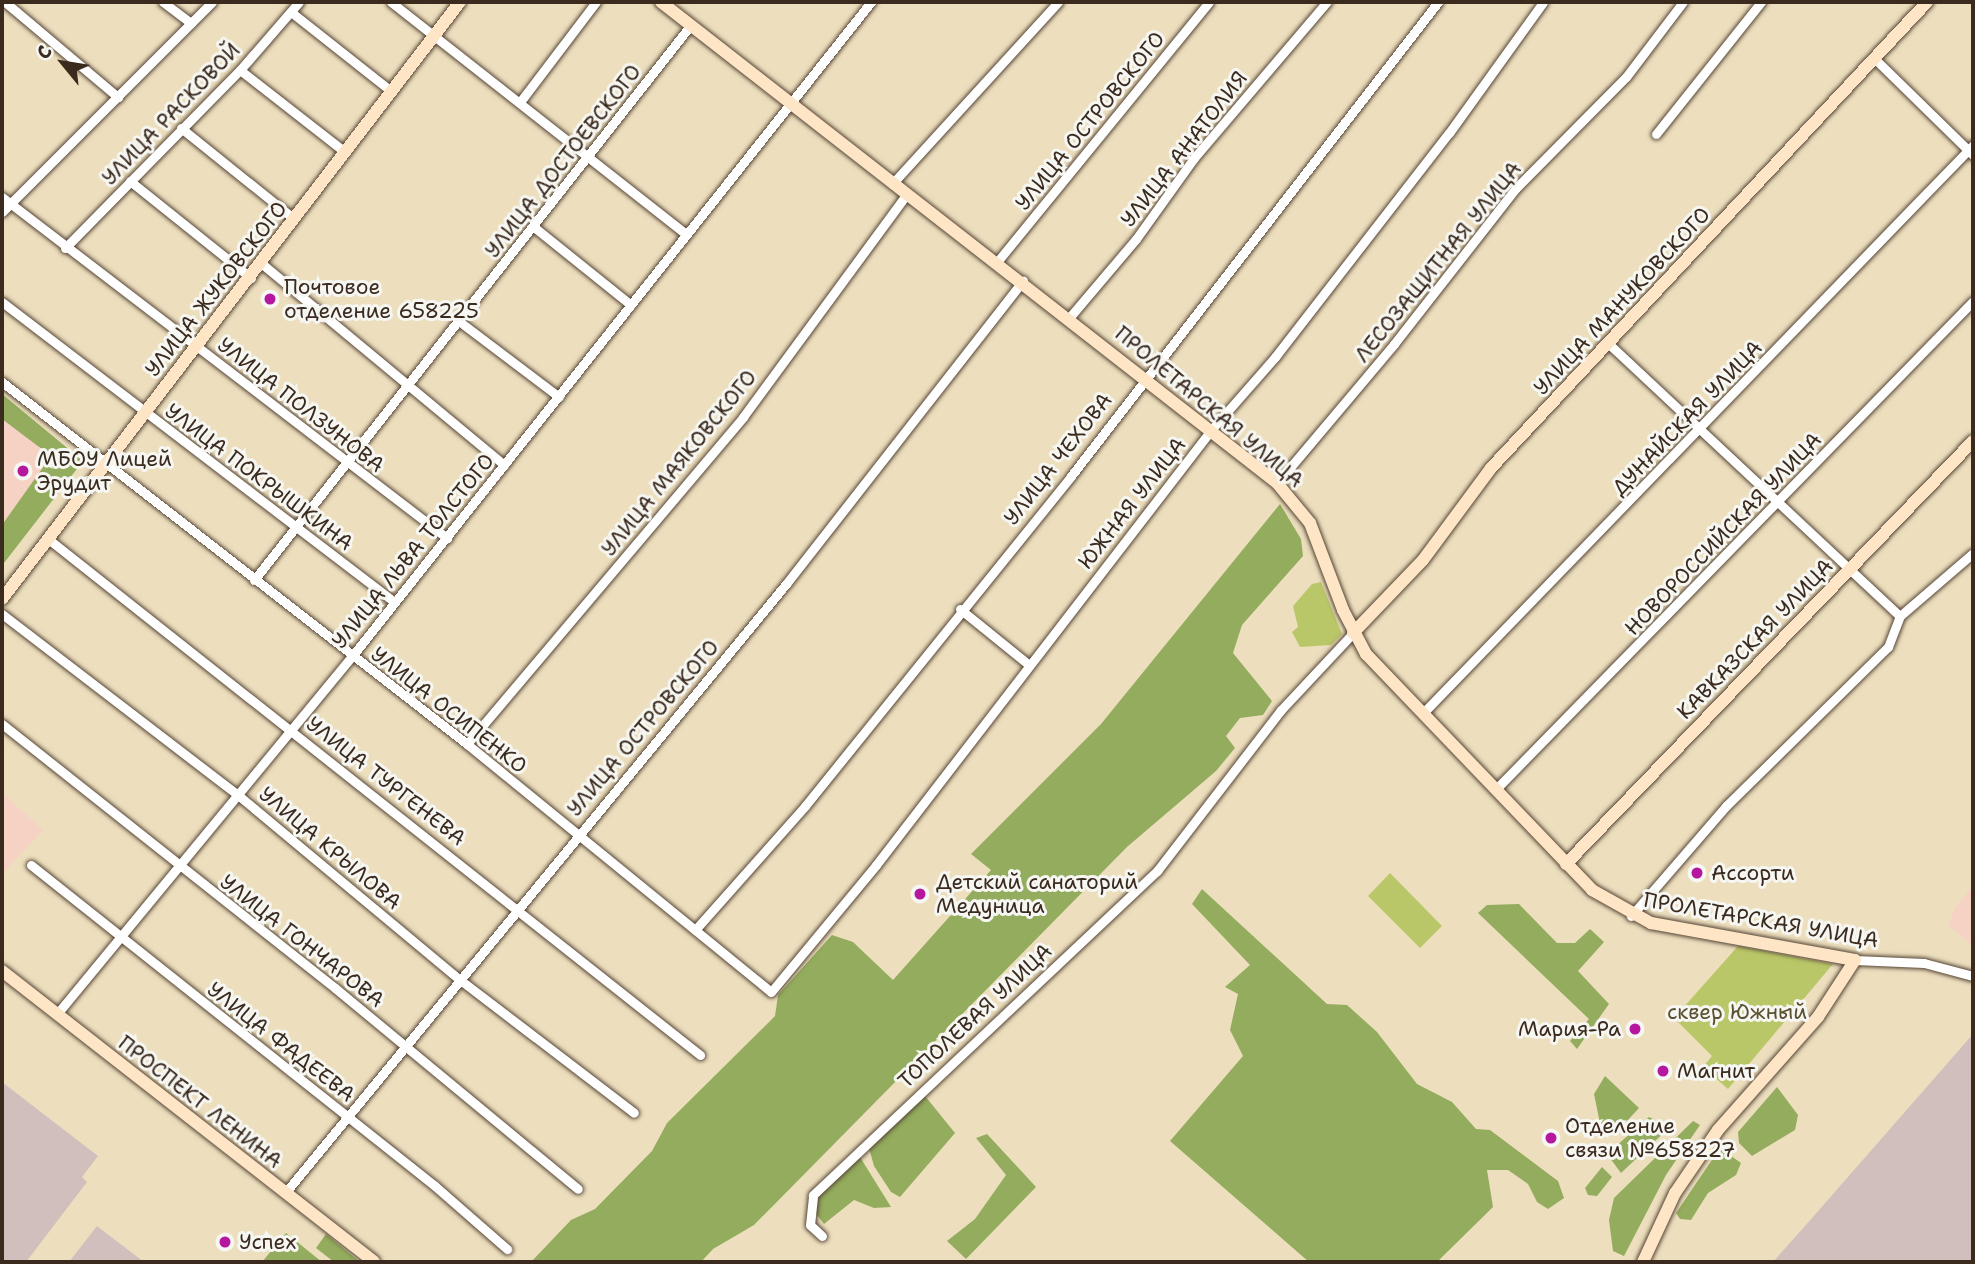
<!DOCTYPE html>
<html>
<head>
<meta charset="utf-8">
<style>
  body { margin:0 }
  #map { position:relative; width:1975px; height:1264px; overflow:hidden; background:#eddfbe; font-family:"Shantell Sans",sans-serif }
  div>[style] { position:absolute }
  .built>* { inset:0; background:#f6d2c4 }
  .industrial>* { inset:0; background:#d1bfbe }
  .green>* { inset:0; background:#bac769 }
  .forest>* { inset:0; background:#93ac5d }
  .roads { filter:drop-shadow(0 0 2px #564536) drop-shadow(0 0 2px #564536) }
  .street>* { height:9px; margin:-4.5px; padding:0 4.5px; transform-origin:4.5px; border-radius:4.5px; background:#fff }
  .secondary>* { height:12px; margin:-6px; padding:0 6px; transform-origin:6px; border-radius:6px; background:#fde5c5 }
  .dots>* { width:19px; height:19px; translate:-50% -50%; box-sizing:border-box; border:4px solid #f6f6f2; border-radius:50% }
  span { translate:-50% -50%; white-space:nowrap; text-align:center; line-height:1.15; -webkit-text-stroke:6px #f6f6f2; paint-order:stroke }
  .street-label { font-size:21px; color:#3b2a1e }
  .poi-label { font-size:21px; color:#3b2a1e }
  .left { translate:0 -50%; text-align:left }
  .right { translate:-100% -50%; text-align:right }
  .park-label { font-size:21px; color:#5b5131 }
  .frame { position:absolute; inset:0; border:4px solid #3b2a1e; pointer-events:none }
  .north { position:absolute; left:28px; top:28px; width:70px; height:70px; -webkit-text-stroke:5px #f6f6f2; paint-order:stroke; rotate:300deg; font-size:19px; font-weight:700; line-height:28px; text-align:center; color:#3b2a1e }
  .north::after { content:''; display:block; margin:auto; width:24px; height:32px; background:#3b2a1e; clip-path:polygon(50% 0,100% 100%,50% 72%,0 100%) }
</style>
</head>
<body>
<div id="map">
  <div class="built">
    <div style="clip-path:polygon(2px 401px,77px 460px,2px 555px)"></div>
    <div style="clip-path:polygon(2px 793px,43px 830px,4px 872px,2px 871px)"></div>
    <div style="clip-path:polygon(1973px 886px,1973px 946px,1948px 925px,1956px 906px)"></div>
  </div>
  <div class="industrial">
    <div style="clip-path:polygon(1973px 1034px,1973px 1262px,1773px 1262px,1812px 1218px)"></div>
    <div style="clip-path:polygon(2px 1082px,98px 1156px,82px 1177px,87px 1182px,26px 1262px,2px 1262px)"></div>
    <div style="clip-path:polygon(97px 1226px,106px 1233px,144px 1262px,69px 1262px)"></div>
  </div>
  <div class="green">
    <div style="clip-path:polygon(1321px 582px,1342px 634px,1331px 645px,1300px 647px,1292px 632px,1298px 627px,1293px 606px,1312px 584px)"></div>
    <div style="clip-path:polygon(1390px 873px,1442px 926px,1420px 948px,1368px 896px)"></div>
    <div style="clip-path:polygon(1738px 946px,1833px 964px,1728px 1089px,1703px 1067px,1712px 1056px,1674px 1018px)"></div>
  </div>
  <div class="forest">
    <div style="clip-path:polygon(2px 394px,83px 461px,4px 563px,2px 525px,51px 456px,2px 419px)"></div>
    <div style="clip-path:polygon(1280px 504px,1301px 539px,1303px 556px,1242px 625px,1233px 653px,1272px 701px,1263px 715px,1240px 718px,1226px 736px,1235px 748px,1216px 771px,1127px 847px,754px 1225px,713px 1249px,701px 1262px,531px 1262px,571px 1220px,595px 1209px,652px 1151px,667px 1123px,775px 1016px,778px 995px,832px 935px,853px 942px,893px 980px,991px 870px,971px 854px,1101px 724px)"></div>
    <div style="clip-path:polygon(1202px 889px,1327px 1004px,1347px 1005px,1377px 1032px,1417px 1084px,1452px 1102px,1476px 1129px,1490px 1130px,1558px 1181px,1564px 1198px,1548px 1209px,1537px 1202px,1528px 1184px,1508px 1170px,1487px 1170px,1493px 1207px,1437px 1262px,1309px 1262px,1170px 1141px,1243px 1056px,1230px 1030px,1238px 994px,1225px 987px,1250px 965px,1192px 904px)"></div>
    <div style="clip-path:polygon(1519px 904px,1557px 943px,1575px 943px,1590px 929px,1604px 942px,1578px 971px,1609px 1004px,1577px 1049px,1570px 1041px,1589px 1019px,1478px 913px,1487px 905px)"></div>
    <div style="clip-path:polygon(1605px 1076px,1639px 1108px,1614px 1135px,1601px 1128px,1594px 1094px)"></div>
    <div style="clip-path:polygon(1777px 1087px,1798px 1115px,1795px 1130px,1752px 1156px,1739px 1143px,1738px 1132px)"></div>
    <div style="clip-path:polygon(925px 1096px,955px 1133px,900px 1197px,891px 1192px,874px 1166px,869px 1148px)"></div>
    <div style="clip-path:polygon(1649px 1117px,1670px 1127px,1621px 1173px,1607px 1154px)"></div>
    <div style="clip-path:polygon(1693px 1121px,1700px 1125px,1666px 1175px,1624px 1256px,1613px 1251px,1609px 1220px,1614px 1198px)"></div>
    <div style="clip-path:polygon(987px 1134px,1036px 1187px,966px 1259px,947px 1241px,975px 1219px,1006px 1175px,976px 1138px)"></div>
    <div style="clip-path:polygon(1720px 1148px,1741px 1163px,1736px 1175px,1708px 1193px,1691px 1220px,1680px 1219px,1676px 1213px)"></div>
    <div style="clip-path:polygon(860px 1157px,891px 1207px,874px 1208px,854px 1200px,824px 1224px,813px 1210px,819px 1195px)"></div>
    <div style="clip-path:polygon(1602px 1167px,1612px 1177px,1597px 1196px,1588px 1195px,1585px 1188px)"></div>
    <div style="clip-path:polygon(286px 1233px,322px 1262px,262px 1262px)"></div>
    <div style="clip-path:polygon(326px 1234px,360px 1262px,334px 1262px,316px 1248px)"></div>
  </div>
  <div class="roads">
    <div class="street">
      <div style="left:5px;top:2px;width:148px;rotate:40.1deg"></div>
      <div style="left:163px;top:2px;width:35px;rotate:37deg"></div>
      <div style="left:391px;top:2px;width:375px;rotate:38.2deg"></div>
      <div style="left:291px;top:12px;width:127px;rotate:38.3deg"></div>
      <div style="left:1875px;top:59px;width:137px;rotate:44.4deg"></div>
      <div style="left:240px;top:70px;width:133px;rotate:38deg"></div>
      <div style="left:520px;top:102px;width:126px;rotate:-52.8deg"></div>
      <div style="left:181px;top:128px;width:145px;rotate:38.8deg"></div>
      <div style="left:1656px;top:134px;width:169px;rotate:-51.5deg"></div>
      <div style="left:130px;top:181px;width:155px;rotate:38.7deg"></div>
      <div style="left:892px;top:184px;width:246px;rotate:-47.6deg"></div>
      <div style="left:2px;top:197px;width:561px;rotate:37.46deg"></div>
      <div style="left:2px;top:212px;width:297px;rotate:-45deg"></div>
      <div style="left:534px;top:227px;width:124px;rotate:38.8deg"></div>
      <div style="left:65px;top:248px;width:250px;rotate:-45.5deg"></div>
      <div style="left:240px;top:70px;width:90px;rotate:-49.1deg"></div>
      <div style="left:997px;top:262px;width:335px;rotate:-50.8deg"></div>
      <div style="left:261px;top:263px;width:316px;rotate:39.7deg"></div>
      <div style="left:2px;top:302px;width:494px;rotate:37.4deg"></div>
      <div style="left:1069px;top:318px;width:104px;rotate:-49.7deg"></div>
      <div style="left:1136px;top:239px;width:100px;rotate:-54.4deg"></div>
      <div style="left:1194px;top:158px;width:205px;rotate:-49.6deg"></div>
      <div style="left:460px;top:322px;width:124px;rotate:37.1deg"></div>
      <div style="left:1609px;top:344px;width:398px;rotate:43.1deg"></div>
      <div style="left:2px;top:382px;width:589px;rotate:37.9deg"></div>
      <div style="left:467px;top:744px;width:392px;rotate:39.2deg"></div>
      <div style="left:771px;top:992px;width:165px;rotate:-50.4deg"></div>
      <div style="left:876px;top:865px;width:550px;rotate:-52.38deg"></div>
      <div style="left:1212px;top:429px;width:96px;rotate:-48.8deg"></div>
      <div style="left:1275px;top:357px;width:284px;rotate:-52.2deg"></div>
      <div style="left:1449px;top:133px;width:161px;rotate:-54.3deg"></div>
      <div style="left:1277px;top:483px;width:182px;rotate:-49.9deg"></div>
      <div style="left:1394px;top:344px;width:198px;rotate:-52deg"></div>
      <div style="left:1516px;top:188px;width:156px;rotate:-45.3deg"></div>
      <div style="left:1626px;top:77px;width:94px;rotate:-52.8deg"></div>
      <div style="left:47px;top:538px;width:833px;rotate:38.37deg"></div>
      <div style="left:254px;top:580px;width:705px;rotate:-51.8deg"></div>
      <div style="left:960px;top:609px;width:87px;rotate:39deg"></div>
      <div style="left:2px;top:614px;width:297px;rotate:37.5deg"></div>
      <div style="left:238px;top:795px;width:288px;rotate:39.8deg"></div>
      <div style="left:459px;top:979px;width:220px;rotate:37.4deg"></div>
      <div style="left:1423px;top:713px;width:791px;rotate:-45.92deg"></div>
      <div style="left:2px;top:724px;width:425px;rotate:38.4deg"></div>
      <div style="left:335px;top:988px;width:315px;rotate:39.6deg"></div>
      <div style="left:467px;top:744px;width:428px;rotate:-49.8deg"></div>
      <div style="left:743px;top:417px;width:275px;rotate:-53.7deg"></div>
      <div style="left:1496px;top:789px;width:682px;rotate:-45.65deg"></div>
      <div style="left:31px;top:865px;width:516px;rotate:38.47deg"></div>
      <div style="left:435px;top:1186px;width:96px;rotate:41.2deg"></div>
      <div style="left:1631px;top:916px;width:145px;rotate:-49.2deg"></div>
      <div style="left:1726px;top:806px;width:227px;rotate:-44.5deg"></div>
      <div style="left:1888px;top:647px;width:33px;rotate:-69deg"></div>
      <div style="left:1900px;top:616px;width:96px;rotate:-40.8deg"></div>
      <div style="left:695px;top:930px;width:166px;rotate:-48.4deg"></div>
      <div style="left:805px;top:806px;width:424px;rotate:-51.1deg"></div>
      <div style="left:1071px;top:476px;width:599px;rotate:-52.25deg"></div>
      <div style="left:1855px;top:960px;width:69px;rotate:2.5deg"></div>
      <div style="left:1924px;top:963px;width:51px;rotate:14.9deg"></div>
      <div style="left:57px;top:1014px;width:465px;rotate:-50.5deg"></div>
      <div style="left:353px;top:655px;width:834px;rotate:-51.58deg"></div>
      <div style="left:285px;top:1193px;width:789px;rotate:-50.56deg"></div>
      <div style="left:786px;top:584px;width:385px;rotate:-52deg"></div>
      <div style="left:822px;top:1236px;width:16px;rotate:-137deg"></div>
      <div style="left:810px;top:1225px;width:30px;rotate:-84deg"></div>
      <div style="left:813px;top:1195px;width:473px;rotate:-43.3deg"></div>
      <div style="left:1157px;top:871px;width:203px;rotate:-52.4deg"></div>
      <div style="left:1281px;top:710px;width:105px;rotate:-46.9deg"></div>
    </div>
    <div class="secondary">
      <div style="left:661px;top:2px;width:782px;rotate:37.98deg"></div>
      <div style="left:1277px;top:483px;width:52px;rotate:50.5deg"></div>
      <div style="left:1310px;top:523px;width:93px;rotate:69.2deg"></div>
      <div style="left:1343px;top:610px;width:50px;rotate:62.4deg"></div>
      <div style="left:1366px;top:654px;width:327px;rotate:46.2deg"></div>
      <div style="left:1592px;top:890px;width:68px;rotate:29.2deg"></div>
      <div style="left:1651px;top:923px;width:207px;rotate:10.3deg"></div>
      <div style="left:1855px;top:960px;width:68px;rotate:123deg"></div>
      <div style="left:1818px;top:1017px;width:151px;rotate:131.5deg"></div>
      <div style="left:1718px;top:1130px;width:76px;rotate:124.3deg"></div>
      <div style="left:1675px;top:1193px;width:76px;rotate:114.9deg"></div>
      <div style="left:2px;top:599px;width:752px;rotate:-52.51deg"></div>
      <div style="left:1353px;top:633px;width:101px;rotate:-46.2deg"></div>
      <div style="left:1423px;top:560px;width:114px;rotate:-53.5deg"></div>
      <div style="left:1491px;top:468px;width:638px;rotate:-46.9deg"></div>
      <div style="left:1566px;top:864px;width:587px;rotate:-46.1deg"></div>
      <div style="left:2px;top:971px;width:472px;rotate:38deg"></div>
    </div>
  </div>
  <div class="dots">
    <div style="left:270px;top:299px;background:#b5179e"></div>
    <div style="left:23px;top:471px;background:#b5179e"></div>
    <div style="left:1697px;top:873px;background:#b5179e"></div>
    <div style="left:920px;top:894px;background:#b5179e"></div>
    <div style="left:1635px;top:1029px;background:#b5179e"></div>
    <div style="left:1663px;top:1071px;background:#b5179e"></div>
    <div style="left:1551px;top:1138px;background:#b5179e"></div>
    <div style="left:225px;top:1242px;background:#b5179e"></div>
  </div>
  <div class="street-label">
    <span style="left:171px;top:114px;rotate:-46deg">УЛИЦА РАСКОВОЙ</span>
    <span style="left:1090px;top:121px;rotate:-51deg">УЛИЦА ОСТРОВСКОГО</span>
    <span style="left:1184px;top:149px;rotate:-52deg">УЛИЦА АНАТОЛИЯ</span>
    <span style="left:563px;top:161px;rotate:-52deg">УЛИЦА ДОСТОЕВСКОГО</span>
    <span style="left:1438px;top:262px;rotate:-51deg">ЛЕСОЗАЩИТНАЯ УЛИЦА</span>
    <span style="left:216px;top:289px;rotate:-52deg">УЛИЦА ЖУКОВСКОГО</span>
    <span style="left:1622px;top:301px;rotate:-47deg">УЛИЦА МАНУКОВСКОГО</span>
    <span style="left:301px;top:405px;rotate:38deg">УЛИЦА ПОЛЗУНОВА</span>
    <span style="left:1209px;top:407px;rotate:40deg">ПРОЛЕТАРСКАЯ УЛИЦА</span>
    <span style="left:1687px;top:418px;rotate:-46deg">ДУНАЙСКАЯ УЛИЦА</span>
    <span style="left:1058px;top:459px;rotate:-52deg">УЛИЦА ЧЕХОВА</span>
    <span style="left:679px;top:463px;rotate:-51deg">УЛИЦА МАЯКОВСКОГО</span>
    <span style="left:259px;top:477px;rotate:37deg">УЛИЦА ПОКРЫШКИНА</span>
    <span style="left:1132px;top:503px;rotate:-52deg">ЮЖНАЯ УЛИЦА</span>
    <span style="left:1723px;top:534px;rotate:-46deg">НОВОРОССИЙСКАЯ УЛИЦА</span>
    <span style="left:413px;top:551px;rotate:-51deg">УЛИЦА ЛЬВА ТОЛСТОГО</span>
    <span style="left:1755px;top:639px;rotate:-46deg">КАВКАЗСКАЯ УЛИЦА</span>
    <span style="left:449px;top:710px;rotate:38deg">УЛИЦА ОСИПЕНКО</span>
    <span style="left:643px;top:728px;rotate:-50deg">УЛИЦА ОСТРОВСКОГО</span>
    <span style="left:386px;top:781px;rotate:38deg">УЛИЦА ТУРГЕНЕВА</span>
    <span style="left:330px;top:848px;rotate:40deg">УЛИЦА КРЫЛОВА</span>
    <span style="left:1761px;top:920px;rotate:10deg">ПРОЛЕТАРСКАЯ УЛИЦА</span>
    <span style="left:302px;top:941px;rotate:38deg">УЛИЦА ГОНЧАРОВА</span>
    <span style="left:975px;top:1016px;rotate:-43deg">ТОПОЛЕВАЯ УЛИЦА</span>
    <span style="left:281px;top:1042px;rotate:38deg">УЛИЦА ФАДЕЕВА</span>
    <span style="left:200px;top:1102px;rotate:38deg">ПРОСПЕКТ ЛЕНИНА</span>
  </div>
  <div class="poi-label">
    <span class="left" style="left:284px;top:299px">Почтовое<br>отделение 658225</span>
    <span class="left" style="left:37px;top:471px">МБОУ Лицей<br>Эрудит</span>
    <span class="left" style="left:1711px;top:873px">Ассорти</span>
    <span class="left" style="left:936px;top:894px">Детский санаторий<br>Медуница</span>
    <span class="right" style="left:1621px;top:1029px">Мария-Ра</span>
    <span class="left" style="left:1677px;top:1071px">Магнит</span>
    <span class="left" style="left:1565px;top:1138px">Отделение<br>связи №658227</span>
    <span class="left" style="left:239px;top:1242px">Успех</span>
  </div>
  <div class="park-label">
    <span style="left:1737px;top:1012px">сквер Южный</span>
  </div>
  <div class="frame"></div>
  <div class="north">С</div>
</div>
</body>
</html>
